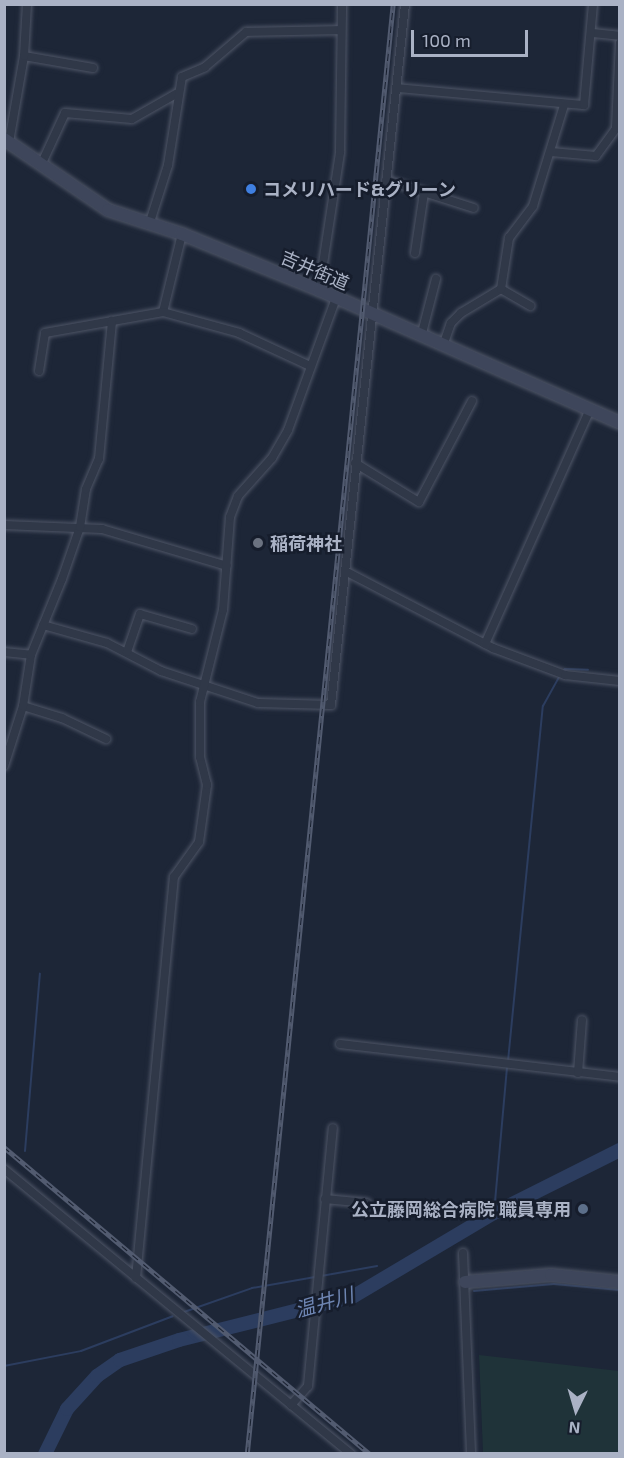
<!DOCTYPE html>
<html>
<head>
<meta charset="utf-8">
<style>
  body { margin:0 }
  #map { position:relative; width:624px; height:1458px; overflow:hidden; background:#1d2637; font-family:"Exo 2","Noto Sans JP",sans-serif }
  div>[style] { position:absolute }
  .green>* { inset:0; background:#1f3339 }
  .stream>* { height:2px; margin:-1px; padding:0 1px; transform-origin:1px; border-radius:1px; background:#2c3d5f }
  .river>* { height:14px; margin:-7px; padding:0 7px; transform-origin:7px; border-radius:7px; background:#2c3d5f }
  .roads { filter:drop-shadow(0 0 2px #4e5566) drop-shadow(0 0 2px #4e5566) }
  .street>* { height:8px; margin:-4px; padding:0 4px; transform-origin:4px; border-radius:4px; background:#303848 }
  .secondary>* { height:12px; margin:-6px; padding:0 6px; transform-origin:6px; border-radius:6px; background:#3e465b }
  .rail>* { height:4.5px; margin-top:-2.25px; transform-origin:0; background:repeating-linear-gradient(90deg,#161d2c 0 7px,#525b70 0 14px); box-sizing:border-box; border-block:2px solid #525b70 }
  .dots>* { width:16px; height:16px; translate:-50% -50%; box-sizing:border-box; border:3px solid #161d2c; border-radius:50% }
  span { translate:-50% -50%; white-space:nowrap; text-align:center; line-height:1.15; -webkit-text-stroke:5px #161d2c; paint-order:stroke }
  .poi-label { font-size:18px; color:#aab2c5; font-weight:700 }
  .left { translate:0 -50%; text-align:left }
  .right { translate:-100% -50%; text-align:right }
  .street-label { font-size:18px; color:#aab2c5 }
  .water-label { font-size:20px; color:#6e85b2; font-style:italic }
  .frame { position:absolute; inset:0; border:6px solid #aab2c5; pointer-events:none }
  .north { position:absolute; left:546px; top:1380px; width:60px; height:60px; -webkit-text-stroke:4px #161d2c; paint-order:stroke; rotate:185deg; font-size:16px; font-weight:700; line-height:24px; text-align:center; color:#aab2c5 }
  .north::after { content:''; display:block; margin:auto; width:21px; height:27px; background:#aab2c5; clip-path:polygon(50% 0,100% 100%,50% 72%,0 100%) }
  .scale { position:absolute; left:411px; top:30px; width:117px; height:27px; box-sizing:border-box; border:3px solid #aab2c5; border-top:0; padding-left:8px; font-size:18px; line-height:21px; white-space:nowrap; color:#aab2c5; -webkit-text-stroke:4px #161d2c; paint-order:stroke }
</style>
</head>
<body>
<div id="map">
  <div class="green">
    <div style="clip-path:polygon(479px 1355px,619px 1371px,619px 1453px,483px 1453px)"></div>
  </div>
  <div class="stream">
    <div style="left:562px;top:672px;width:4px;rotate:-45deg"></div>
    <div style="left:565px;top:669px;width:23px;rotate:2deg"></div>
    <div style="left:508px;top:1061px;width:357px;rotate:-84.4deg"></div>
    <div style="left:543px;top:706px;width:33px;rotate:-61deg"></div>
    <div style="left:25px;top:1151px;width:178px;rotate:-85.2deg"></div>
    <div style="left:494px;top:1213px;width:147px;rotate:-84.9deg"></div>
    <div style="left:321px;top:1276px;width:57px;rotate:-10.1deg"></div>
    <div style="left:474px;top:1291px;width:80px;rotate:-5deg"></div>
    <div style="left:554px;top:1284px;width:66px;rotate:5.2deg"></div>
    <div style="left:184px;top:1312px;width:72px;rotate:-19.4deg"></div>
    <div style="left:252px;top:1288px;width:64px;rotate:-9.9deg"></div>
    <div style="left:4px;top:1366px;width:78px;rotate:-11deg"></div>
    <div style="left:81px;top:1351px;width:98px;rotate:-20.8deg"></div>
  </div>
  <div class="river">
    <div style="left:45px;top:1454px;width:50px;rotate:-63.9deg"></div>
    <div style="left:67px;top:1409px;width:45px;rotate:-47.7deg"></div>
    <div style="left:97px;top:1376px;width:28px;rotate:-35deg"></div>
    <div style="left:120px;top:1360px;width:62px;rotate:-18.7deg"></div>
    <div style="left:179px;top:1340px;width:180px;rotate:-14.1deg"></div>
    <div style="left:354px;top:1296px;width:163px;rotate:-30.7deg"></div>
    <div style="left:494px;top:1213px;width:141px;rotate:-26.6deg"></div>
  </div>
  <div class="roads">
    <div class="street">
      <div style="left:592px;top:33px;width:28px;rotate:6deg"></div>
      <div style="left:24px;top:56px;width:70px;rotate:9.9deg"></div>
      <div style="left:397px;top:88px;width:188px;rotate:5.2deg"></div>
      <div style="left:584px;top:105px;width:101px;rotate:-84.9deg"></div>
      <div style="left:9px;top:142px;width:87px;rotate:-80.1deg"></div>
      <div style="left:24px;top:56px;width:52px;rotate:-86.7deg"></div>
      <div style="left:551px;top:152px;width:45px;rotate:5.1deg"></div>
      <div style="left:596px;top:156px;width:34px;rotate:-54deg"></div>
      <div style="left:616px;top:128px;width:85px;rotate:-87.3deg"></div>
      <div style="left:41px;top:165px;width:57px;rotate:-65.2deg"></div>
      <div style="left:65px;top:113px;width:67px;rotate:5.1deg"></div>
      <div style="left:132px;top:119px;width:51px;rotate:-29.6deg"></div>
      <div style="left:386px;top:180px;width:92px;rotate:17.7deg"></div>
      <div style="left:149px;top:225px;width:63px;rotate:-72.4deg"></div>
      <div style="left:168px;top:165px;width:89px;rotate:-81deg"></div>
      <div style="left:182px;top:77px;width:25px;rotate:-23deg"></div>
      <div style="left:205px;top:67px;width:54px;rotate:-40.5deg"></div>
      <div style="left:246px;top:32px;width:94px;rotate:-1.2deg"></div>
      <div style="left:415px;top:253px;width:61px;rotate:-81.5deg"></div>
      <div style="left:501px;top:289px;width:34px;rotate:30deg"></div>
      <div style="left:319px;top:290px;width:140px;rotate:-81.3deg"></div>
      <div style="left:340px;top:152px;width:148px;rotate:-89.2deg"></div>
      <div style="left:163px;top:312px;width:80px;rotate:-76.3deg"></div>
      <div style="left:422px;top:333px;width:56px;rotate:-75.5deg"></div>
      <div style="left:444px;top:343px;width:21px;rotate:-71deg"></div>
      <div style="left:451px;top:323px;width:14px;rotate:-45deg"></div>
      <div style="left:461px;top:313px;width:47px;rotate:-31deg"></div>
      <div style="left:501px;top:289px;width:52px;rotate:-81.1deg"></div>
      <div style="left:509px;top:238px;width:40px;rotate:-53deg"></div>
      <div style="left:533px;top:206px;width:106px;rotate:-72.9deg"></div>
      <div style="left:39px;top:371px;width:38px;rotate:-81deg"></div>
      <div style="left:45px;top:333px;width:120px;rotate:-10.1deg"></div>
      <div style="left:163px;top:312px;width:79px;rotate:15.4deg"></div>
      <div style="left:239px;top:333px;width:78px;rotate:24.9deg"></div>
      <div style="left:355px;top:463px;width:75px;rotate:31.4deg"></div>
      <div style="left:419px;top:502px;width:114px;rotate:-62.3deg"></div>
      <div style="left:4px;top:525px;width:98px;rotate:2.3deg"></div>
      <div style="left:102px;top:529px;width:130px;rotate:16.5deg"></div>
      <div style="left:347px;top:572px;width:165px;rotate:27.5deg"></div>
      <div style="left:493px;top:648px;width:77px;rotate:20.6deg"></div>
      <div style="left:565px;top:675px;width:55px;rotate:6.2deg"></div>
      <div style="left:43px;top:625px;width:66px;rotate:15.7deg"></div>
      <div style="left:107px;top:643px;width:61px;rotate:27.4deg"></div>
      <div style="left:161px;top:671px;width:102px;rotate:18.3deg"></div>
      <div style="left:258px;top:703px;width:73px;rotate:1.6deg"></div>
      <div style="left:331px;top:705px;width:705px;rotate:-83.97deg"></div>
      <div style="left:485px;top:644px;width:257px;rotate:-65.9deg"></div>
      <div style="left:4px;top:652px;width:27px;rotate:6deg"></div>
      <div style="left:127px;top:652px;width:40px;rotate:-71.1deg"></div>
      <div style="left:140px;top:614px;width:54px;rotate:16.1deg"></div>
      <div style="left:23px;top:706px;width:41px;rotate:17.1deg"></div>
      <div style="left:62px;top:718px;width:49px;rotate:25.5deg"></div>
      <div style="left:4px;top:766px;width:63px;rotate:-72.4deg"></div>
      <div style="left:23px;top:706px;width:52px;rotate:-81.1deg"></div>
      <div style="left:31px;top:655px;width:82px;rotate:-67.8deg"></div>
      <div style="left:62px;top:579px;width:55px;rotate:-70.9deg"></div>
      <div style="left:80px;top:527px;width:38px;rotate:-81deg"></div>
      <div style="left:86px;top:489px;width:33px;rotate:-67deg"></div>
      <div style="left:99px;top:459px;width:139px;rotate:-84.6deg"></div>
      <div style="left:340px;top:1044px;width:282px;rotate:6.7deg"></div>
      <div style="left:578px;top:1073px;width:53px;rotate:-85.7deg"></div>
      <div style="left:4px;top:1169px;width:449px;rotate:39.4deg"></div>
      <div style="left:325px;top:1199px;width:42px;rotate:5.4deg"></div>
      <div style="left:463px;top:1253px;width:201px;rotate:87.7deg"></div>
      <div style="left:136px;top:1278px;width:403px;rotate:-84.6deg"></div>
      <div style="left:174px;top:877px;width:43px;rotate:-54.5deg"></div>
      <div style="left:199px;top:842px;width:58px;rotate:-82deg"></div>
      <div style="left:207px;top:785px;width:29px;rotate:-104deg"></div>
      <div style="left:200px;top:757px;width:55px;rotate:-90deg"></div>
      <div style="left:200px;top:702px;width:95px;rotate:-76deg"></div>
      <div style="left:223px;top:610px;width:93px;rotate:-85.7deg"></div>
      <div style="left:230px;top:517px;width:22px;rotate:-69deg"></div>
      <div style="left:238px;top:496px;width:51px;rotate:-48.2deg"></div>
      <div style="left:272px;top:458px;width:32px;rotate:-60deg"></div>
      <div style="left:288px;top:430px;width:140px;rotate:-70deg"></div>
      <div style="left:291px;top:1405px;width:25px;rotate:-48deg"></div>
      <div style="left:308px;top:1386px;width:259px;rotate:-84.5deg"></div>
    </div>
    <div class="secondary">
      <div style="left:4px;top:139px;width:126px;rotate:34.3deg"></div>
      <div style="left:108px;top:210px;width:78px;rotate:18deg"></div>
      <div style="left:182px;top:234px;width:148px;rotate:22.2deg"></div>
      <div style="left:319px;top:290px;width:329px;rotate:23.8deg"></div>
      <div style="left:465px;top:1282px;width:86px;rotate:-4.7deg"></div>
      <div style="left:551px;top:1275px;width:69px;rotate:5.8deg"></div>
    </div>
  </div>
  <div class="rail">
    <div style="left:4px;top:1147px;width:478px;rotate:40deg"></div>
    <div style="left:247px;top:1454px;width:1457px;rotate:-84.25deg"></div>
  </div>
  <div class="dots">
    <div style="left:251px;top:189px;background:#3f7fe0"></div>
    <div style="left:258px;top:543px;background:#6b7280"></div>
    <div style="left:583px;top:1209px;background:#5c6f8a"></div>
  </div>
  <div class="poi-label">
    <span class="left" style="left:263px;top:189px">コメリハード&amp;グリーン</span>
    <span class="left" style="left:270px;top:543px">稲荷神社</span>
    <span class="right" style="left:571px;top:1209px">公立藤岡総合病院 職員専用</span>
  </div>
  <div class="street-label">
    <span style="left:315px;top:270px;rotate:23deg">吉井街道</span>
  </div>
  <div class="water-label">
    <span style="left:324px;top:1302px;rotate:-16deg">温井川</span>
  </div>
  <div class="frame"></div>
  <div class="north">N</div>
  <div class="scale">100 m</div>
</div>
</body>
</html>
